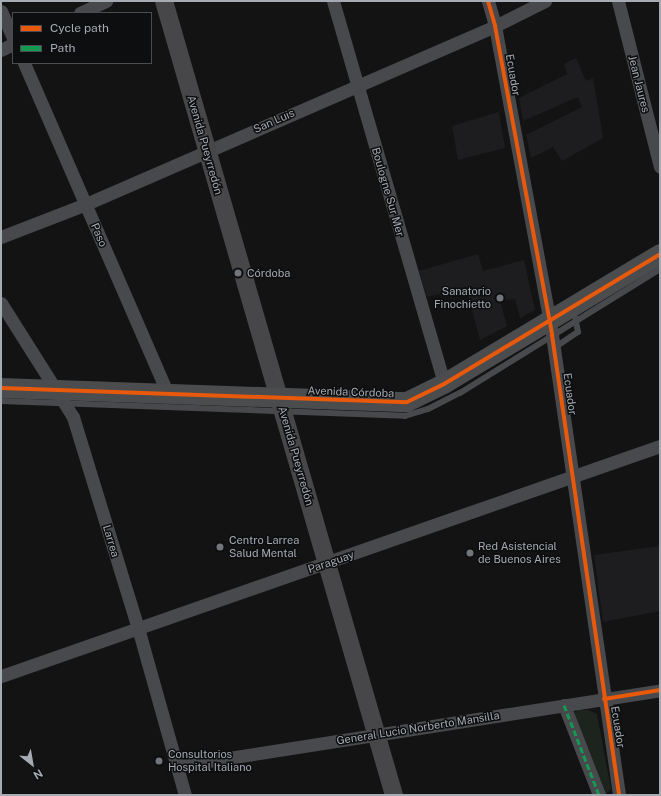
<!DOCTYPE html>
<html>
<head>
<meta charset="utf-8">
<style>
  body { margin:0 }
  #map { position:relative; width:661px; height:796px; overflow:hidden; background:#131313; font-family:"Public Sans",sans-serif }
  div>[style] { position:absolute }
  .built>* { inset:0; background:#1d1d1f }
  .green>* { inset:0; background:#1d231d }
  .lane>* { height:6px; margin:-3px; padding:0 3px; transform-origin:3px; border-radius:3px; background:#48494c }
  .street>* { height:13px; margin:-6.5px; padding:0 6.5px; transform-origin:6.5px; border-radius:6.5px; background:#48494c }
  .secondary>* { height:18px; margin:-9px; padding:0 9px; transform-origin:9px; border-radius:9px; background:#47474a }
  .primary>* { height:20px; margin:-10px; padding:0 10px; transform-origin:10px; border-radius:10px; background:#4a4c4e }
  .quiet>* { height:3px; margin-top:-1.5px; transform-origin:0; background:repeating-linear-gradient(90deg,#139951 0 6px,transparent 0 9px) }
  .cycleway>* { height:4px; margin:-2px; padding:0 2px; transform-origin:2px; border-radius:2px; background:#e8590c }
  .dots>* { width:11px; height:11px; translate:-50% -50%; box-sizing:border-box; border:2px solid #0d0e0f; border-radius:50% }
  span { translate:-50% -50%; white-space:nowrap; text-align:center; line-height:1.15; -webkit-text-stroke:3px #0d0e0f; paint-order:stroke }
  .street-label { font-size:11px; color:#a5aab3 }
  .poi-label { font-size:11px; color:#a5aab3 }
  .left { translate:0 -50%; text-align:left }
  .right { translate:-100% -50%; text-align:right }
  .frame { position:absolute; inset:0; border:2px solid #a5aab3; pointer-events:none }
  .legend { position:absolute; left:12px; top:12px; width:140px; height:52px; box-sizing:border-box; background:#0d0e0f; border:1px solid #4a4c51; margin:0; padding:5px 7px; list-style:none; font-size:12px; color:#a5aab3 }
  .legend li { display:flex; align-items:center; gap:8px; height:20px }
  .legend b { width:20px; border:1px solid #4a4c51 }
  .north { position:absolute; left:12px; top:744px; width:40px; height:40px; -webkit-text-stroke:3px #0d0e0f; paint-order:stroke; rotate:149deg; font-size:11px; font-weight:700; line-height:16px; text-align:center; color:#a5aab3 }
  .north::after { content:''; display:block; margin:auto; width:14px; height:18px; background:#a5aab3; clip-path:polygon(50% 0,100% 100%,50% 72%,0 100%) }
</style>
</head>
<body>
<div id="map">
  <div class="built">
    <div style="clip-path:polygon(576px 58px,586px 81px,593px 78px,603px 138px,562px 161px,553px 147px,531px 158px,526px 135px,582px 107px,578px 97px,523px 121px,519px 98px,567px 74px,564px 64px)"></div>
    <div style="clip-path:polygon(499px 112px,505px 148px,458px 160px,452px 126px)"></div>
    <div style="clip-path:polygon(478px 254px,483px 271px,524px 260px,535px 310px,520px 318px,515px 299px,500px 301px,507px 326px,480px 340px,466px 287px,427px 297px,419px 271px)"></div>
    <div style="clip-path:polygon(660px 546px,660px 611px,603px 622px,594px 555px)"></div>
  </div>
  <div class="green">
    <div style="clip-path:polygon(579px 710px,588px 710px,597px 714px,611px 789px,607px 793px,603px 793px,570px 715px)"></div>
  </div>
  <div class="lane">
    <div style="left:554px;top:348px;width:29px;rotate:-34deg"></div>
    <div style="left:578px;top:332px;width:15px;rotate:-101deg"></div>
    <div style="left:1px;top:401px;width:404px;rotate:2.1deg"></div>
    <div style="left:405px;top:416px;width:24px;rotate:-17deg"></div>
    <div style="left:428px;top:409px;width:36px;rotate:-27deg"></div>
    <div style="left:460px;top:393px;width:235px;rotate:-31.8deg"></div>
  </div>
  <div class="street">
    <div style="left:333px;top:1px;width:399px;rotate:73.8deg"></div>
    <div style="left:488px;top:1px;width:26px;rotate:74deg"></div>
    <div style="left:495px;top:26px;width:314px;rotate:79.5deg"></div>
    <div style="left:552px;top:335px;width:465px;rotate:81.7deg"></div>
    <div style="left:618px;top:1px;width:171px;rotate:75.8deg"></div>
    <div style="left:1px;top:11px;width:30px;rotate:66deg"></div>
    <div style="left:80px;top:13px;width:29px;rotate:-25deg"></div>
    <div style="left:1px;top:50px;width:13px;rotate:-27deg"></div>
    <div style="left:24px;top:63px;width:359px;rotate:66.5deg"></div>
    <div style="left:1px;top:237px;width:91px;rotate:-21.2deg"></div>
    <div style="left:86px;top:204px;width:446px;rotate:-23.5deg"></div>
    <div style="left:495px;top:26px;width:56px;rotate:-26.6deg"></div>
    <div style="left:1px;top:303px;width:135px;rotate:57.7deg"></div>
    <div style="left:73px;top:417px;width:221px;rotate:72.9deg"></div>
    <div style="left:138px;top:628px;width:173px;rotate:74.3deg"></div>
    <div style="left:1px;top:676px;width:698px;rotate:-19.24deg"></div>
    <div style="left:564px;top:705px;width:97px;rotate:68.7deg"></div>
    <div style="left:177px;top:766px;width:489px;rotate:-8.9deg"></div>
  </div>
  <div class="secondary">
    <div style="left:164px;top:1px;width:827px;rotate:73.85deg"></div>
  </div>
  <div class="primary">
    <div style="left:1px;top:388px;width:406px;rotate:2deg"></div>
    <div style="left:407px;top:402px;width:41px;rotate:-25.9deg"></div>
    <div style="left:444px;top:384px;width:252px;rotate:-31deg"></div>
  </div>
  <div class="quiet">
    <div style="left:564px;top:705px;width:97px;rotate:68.7deg"></div>
  </div>
  <div class="cycleway">
    <div style="left:488px;top:1px;width:26px;rotate:74deg"></div>
    <div style="left:495px;top:26px;width:314px;rotate:79.5deg"></div>
    <div style="left:552px;top:335px;width:465px;rotate:81.7deg"></div>
    <div style="left:1px;top:388px;width:406px;rotate:2deg"></div>
    <div style="left:407px;top:402px;width:41px;rotate:-25.9deg"></div>
    <div style="left:444px;top:384px;width:252px;rotate:-31deg"></div>
    <div style="left:604px;top:699px;width:57px;rotate:-9.1deg"></div>
  </div>
  <div class="dots">
    <div style="left:238px;top:273px;background:#72757b"></div>
    <div style="left:500px;top:298px;background:#72757b"></div>
    <div style="left:220px;top:547px;background:#72757b"></div>
    <div style="left:470px;top:553px;background:#72757b"></div>
    <div style="left:159px;top:761px;background:#72757b"></div>
  </div>
  <div class="street-label">
    <span style="left:513px;top:75px;rotate:80deg">Ecuador</span>
    <span style="left:639px;top:84px;rotate:76deg">Jean Jaures</span>
    <span style="left:274px;top:121px;rotate:-24deg">San Luis</span>
    <span style="left:205px;top:145px;rotate:74deg">Avenida Pueyrredón</span>
    <span style="left:388px;top:192px;rotate:74deg">Boulogne Sur Mer</span>
    <span style="left:99px;top:235px;rotate:67deg">Paso</span>
    <span style="left:351px;top:392px;rotate:2deg">Avenida Córdoba</span>
    <span style="left:570px;top:394px;rotate:82deg">Ecuador</span>
    <span style="left:296px;top:456px;rotate:74deg">Avenida Pueyrredón</span>
    <span style="left:111px;top:541px;rotate:73deg">Larrea</span>
    <span style="left:331px;top:562px;rotate:-19deg">Paraguay</span>
    <span style="left:618px;top:727px;rotate:81deg">Ecuador</span>
    <span style="left:418px;top:728px;rotate:-9deg">General Lucio Norberto Mansilla</span>
  </div>
  <div class="poi-label">
    <span class="left" style="left:247px;top:273px">Córdoba</span>
    <span class="right" style="left:491px;top:298px">Sanatorio<br>Finochietto</span>
    <span class="left" style="left:229px;top:547px">Centro Larrea<br>Salud Mental</span>
    <span class="left" style="left:478px;top:553px">Red Asistencial<br>de Buenos Aires</span>
    <span class="left" style="left:168px;top:761px">Consultorios<br>Hospital Italiano</span>
  </div>
  <div class="frame"></div>
  <ul class="legend">
  <li><b style="height:5px;background:#e8590c"></b>Cycle path</li>
  <li><b style="height:5px;background:#139951"></b>Path</li>
  </ul>
  <div class="north">N</div>
</div>
</body>
</html>
